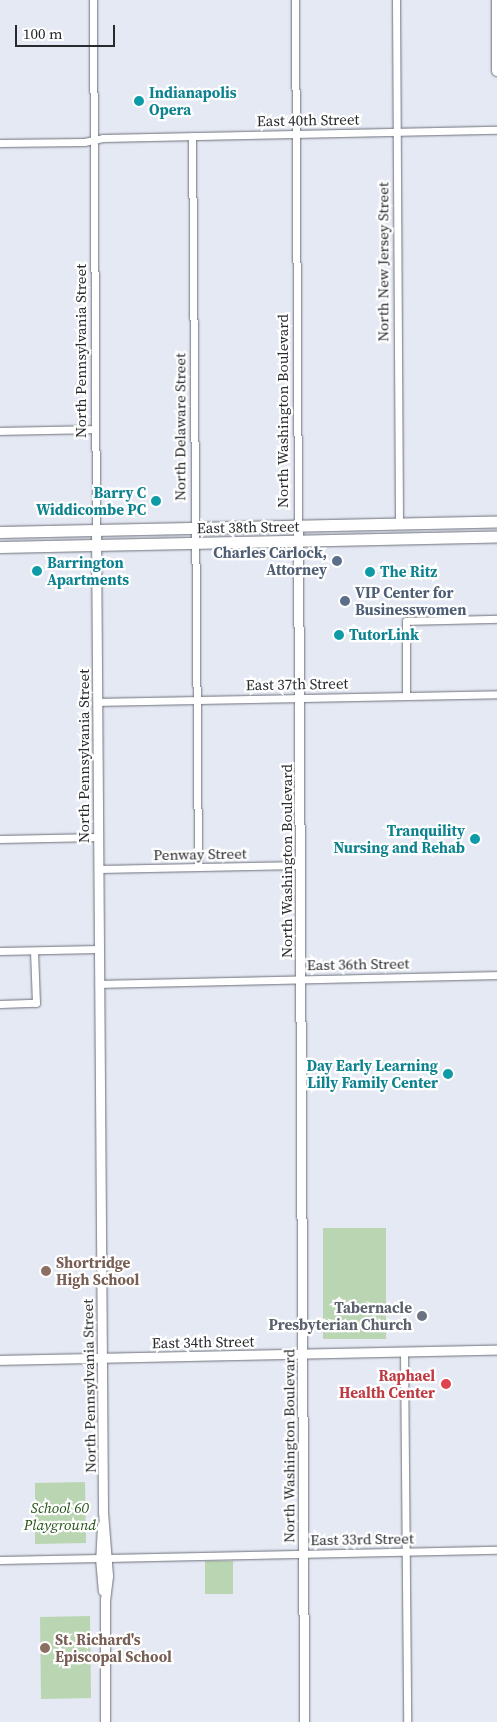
<!DOCTYPE html>
<html>
<head>
<meta charset="utf-8">
<style>
  body { margin:0 }
  #map { position:relative; width:497px; height:1722px; overflow:hidden; background:#e5e9f4; font-family:"Source Serif 4",serif }
  div>[style] { position:absolute }
  .green>* { inset:0; background:#b9d5b1 }
  .roads { filter:drop-shadow(0 0 1px #6c7079) drop-shadow(0 0 1px #6c7079) }
  .minor>* { height:7px; margin:-3.5px; padding:0 3.5px; transform-origin:3.5px; border-radius:3.5px; background:#fff }
  .tertiary>* { height:9px; margin:-4.5px; padding:0 4.5px; transform-origin:4.5px; border-radius:4.5px; background:#fff }
  .secondary>* { height:10px; margin:-5px; padding:0 5px; transform-origin:5px; border-radius:5px; background:#fff }
  .primary>* { height:11px; margin:-5.5px; padding:0 5.5px; transform-origin:5.5px; border-radius:5.5px; background:#fff }
  .dots>* { width:14px; height:14px; translate:-50% -50%; box-sizing:border-box; border:2px solid #fff; border-radius:50% }
  span { translate:-50% -50%; white-space:nowrap; text-align:center; line-height:1.15; -webkit-text-stroke:4.5px #fff; paint-order:stroke }
  .culture-label { font-size:15px; color:#0d838f; font-weight:700 }
  .left { translate:0 -50%; text-align:left }
  .right { translate:-100% -50%; text-align:right }
  .street-label { font-size:15px; color:#282a2e }
  .service-label { font-size:15px; color:#4e5e75; font-weight:700 }
  .education-label { font-size:15px; color:#785e54; font-weight:700 }
  .worship-label { font-size:15px; color:#5b616d; font-weight:700 }
  .health-label { font-size:15px; color:#be3a42; font-weight:700 }
  .park-label { font-size:15px; color:#265318; font-style:italic }
  .scale { position:absolute; left:15px; top:25px; width:100px; height:22px; box-sizing:border-box; border:2px solid #282a2e; border-top:0; padding-left:6px; font-size:15px; line-height:18px; white-space:nowrap; color:#282a2e; -webkit-text-stroke:4px #fff; paint-order:stroke }
</style>
</head>
<body>
<div id="map">
  <div class="green">
    <div style="clip-path:polygon(323px 1228px,386px 1228px,386px 1339px,323px 1339px)"></div>
    <div style="clip-path:polygon(85px 1482px,86px 1543px,35px 1544px,35px 1483px)"></div>
    <div style="clip-path:polygon(205px 1561px,233px 1561px,233px 1594px,205px 1594px)"></div>
    <div style="clip-path:polygon(90px 1616px,91px 1698px,41px 1699px,40px 1617px)"></div>
  </div>
  <div class="roads">
    <div class="minor">
      <div style="left:93px;top:0;width:530px;rotate:89.68deg"></div>
      <div style="left:295px;top:0;width:526px;rotate:89.67deg"></div>
      <div style="left:396px;top:0;width:524px;rotate:89.67deg"></div>
      <div style="left:192px;top:136px;width:731px;rotate:89.53deg"></div>
      <div style="left:0;top:143px;width:84px;rotate:-0.7deg"></div>
      <div style="left:84px;top:142px;width:19px;rotate:-12deg"></div>
      <div style="left:103px;top:138px;width:394px;rotate:-1.2deg"></div>
      <div style="left:0;top:431px;width:95px;rotate:-1.2deg"></div>
      <div style="left:406px;top:695px;width:74px;rotate:-90deg"></div>
      <div style="left:406px;top:621px;width:91px;rotate:-1.3deg"></div>
      <div style="left:97px;top:702px;width:400px;rotate:-1.1deg"></div>
      <div style="left:0;top:839px;width:98px;rotate:-1.2deg"></div>
      <div style="left:99px;top:869px;width:202px;rotate:-1.1deg"></div>
      <div style="left:0;top:951px;width:99px;rotate:-1.2deg"></div>
      <div style="left:99px;top:984px;width:398px;rotate:-1.3deg"></div>
      <div style="left:0;top:1004px;width:36px;rotate:-2deg"></div>
      <div style="left:36px;top:1003px;width:52px;rotate:-92.2deg"></div>
      <div style="left:404px;top:1352px;width:370px;rotate:89.5deg"></div>
      <div style="left:107px;top:1558px;width:390px;rotate:-1.2deg"></div>
      <div style="left:0;top:1560px;width:100px;rotate:-1.1deg"></div>
    </div>
    <div class="tertiary">
      <div style="left:298px;top:526px;width:1196px;rotate:89.71deg"></div>
      <div style="left:96px;top:530px;width:982px;rotate:89.59deg"></div>
      <div style="left:103px;top:1512px;width:64px;rotate:85.5deg"></div>
      <div style="left:108px;top:1576px;width:23px;rotate:97deg"></div>
      <div style="left:105px;top:1599px;width:123px;rotate:90deg"></div>
      <div style="left:0;top:1360px;width:497px;rotate:-1.2deg"></div>
      <div style="left:102px;top:1525px;width:33px;rotate:93deg"></div>
      <div style="left:100px;top:1558px;width:33px;rotate:85deg"></div>
    </div>
    <div class="secondary">
      <div style="left:497px;top:0;width:71px;rotate:90deg"></div>
    </div>
    <div class="primary">
      <div style="left:0;top:532px;width:497px;rotate:-1.2deg"></div>
      <div style="left:0;top:547px;width:497px;rotate:-1.2deg"></div>
    </div>
  </div>
  <div class="dots">
    <div style="left:139px;top:101px;background:#0f9aa8"></div>
    <div style="left:156px;top:501px;background:#0f9aa8"></div>
    <div style="left:337px;top:561px;background:#5c6f8a"></div>
    <div style="left:37px;top:571px;background:#0f9aa8"></div>
    <div style="left:370px;top:572px;background:#0f9aa8"></div>
    <div style="left:345px;top:601px;background:#5c6f8a"></div>
    <div style="left:339px;top:635px;background:#0f9aa8"></div>
    <div style="left:475px;top:839px;background:#0f9aa8"></div>
    <div style="left:448px;top:1074px;background:#0f9aa8"></div>
    <div style="left:46px;top:1271px;background:#8d6e63"></div>
    <div style="left:422px;top:1316px;background:#6b7280"></div>
    <div style="left:446px;top:1384px;background:#e0444e"></div>
    <div style="left:45px;top:1648px;background:#8d6e63"></div>
  </div>
  <div class="culture-label">
    <span class="left" style="left:149px;top:101px">Indianapolis<br>Opera</span>
    <span class="right" style="left:146px;top:501px">Barry C<br>Widdicombe PC</span>
    <span class="left" style="left:47px;top:571px">Barrington<br>Apartments</span>
    <span class="left" style="left:380px;top:572px">The Ritz</span>
    <span class="left" style="left:349px;top:635px">TutorLink</span>
    <span class="right" style="left:465px;top:839px">Tranquility<br>Nursing and Rehab</span>
    <span class="right" style="left:438px;top:1074px">Day Early Learning<br>Lilly Family Center</span>
  </div>
  <div class="street-label">
    <span style="left:308px;top:120px;rotate:-1deg">East 40th Street</span>
    <span style="left:383px;top:262px;rotate:-90deg">North New Jersey Street</span>
    <span style="left:81px;top:351px;rotate:-90deg">North Pennsylvania Street</span>
    <span style="left:283px;top:411px;rotate:-90deg">North Washington Boulevard</span>
    <span style="left:180px;top:427px;rotate:-90deg">North Delaware Street</span>
    <span style="left:248px;top:527px;rotate:-1deg">East 38th Street</span>
    <span style="left:297px;top:684px;rotate:-1deg">East 37th Street</span>
    <span style="left:84px;top:756px;rotate:-90deg">North Pennsylvania Street</span>
    <span style="left:200px;top:854px;rotate:-1deg">Penway Street</span>
    <span style="left:287px;top:861px;rotate:-90deg">North Washington Boulevard</span>
    <span style="left:358px;top:964px;rotate:-1deg">East 36th Street</span>
    <span style="left:203px;top:1342px;rotate:-1deg">East 34th Street</span>
    <span style="left:89px;top:1386px;rotate:-91deg">North Pennsylvania Street</span>
    <span style="left:289px;top:1446px;rotate:-90deg">North Washington Boulevard</span>
    <span style="left:362px;top:1539px;rotate:-1deg">East 33rd Street</span>
  </div>
  <div class="service-label">
    <span class="right" style="left:327px;top:561px">Charles Carlock,<br>Attorney</span>
    <span class="left" style="left:355px;top:601px">VIP Center for<br>Businesswomen</span>
  </div>
  <div class="education-label">
    <span class="left" style="left:56px;top:1271px">Shortridge<br>High School</span>
    <span class="left" style="left:55px;top:1648px">St. Richard's<br>Episcopal School</span>
  </div>
  <div class="worship-label">
    <span class="right" style="left:412px;top:1316px">Tabernacle<br>Presbyterian Church</span>
  </div>
  <div class="health-label">
    <span class="right" style="left:435px;top:1384px">Raphael<br>Health Center</span>
  </div>
  <div class="park-label">
    <span style="left:60px;top:1516px">School 60<br>Playground</span>
  </div>
  <div class="scale">100 m</div>
</div>
</body>
</html>
